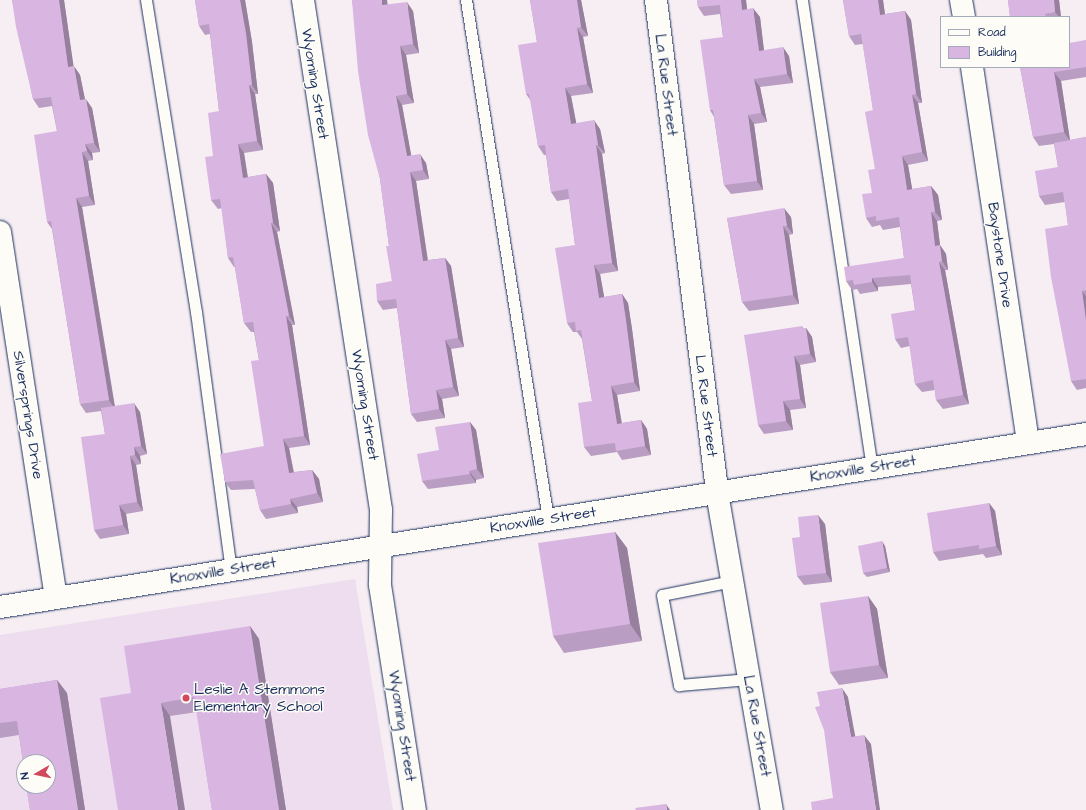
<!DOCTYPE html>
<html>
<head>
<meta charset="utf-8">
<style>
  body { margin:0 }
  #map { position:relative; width:1086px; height:810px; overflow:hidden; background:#f6eef3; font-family:"Architects Daughter",sans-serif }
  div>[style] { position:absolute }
  .built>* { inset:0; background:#edddee }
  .roads { filter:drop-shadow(0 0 1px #1b2f5e) drop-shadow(0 0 1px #1b2f5e) }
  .service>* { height:11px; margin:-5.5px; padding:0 5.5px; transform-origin:5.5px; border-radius:5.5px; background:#fdfcf7 }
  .minor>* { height:22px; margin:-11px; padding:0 11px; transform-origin:11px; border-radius:11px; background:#fdfcf7 }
  .tertiary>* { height:22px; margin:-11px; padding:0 11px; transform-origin:11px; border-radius:11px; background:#fdfcf7 }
  .wall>* { inset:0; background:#ba9dc2 }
  .shaded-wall>* { inset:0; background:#977f9e }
  .building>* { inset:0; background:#d8b6e1 }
  .dots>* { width:11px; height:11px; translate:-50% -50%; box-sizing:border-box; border:2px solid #fdfcf7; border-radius:50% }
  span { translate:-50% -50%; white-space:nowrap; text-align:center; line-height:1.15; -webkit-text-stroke:3px #fdfcf7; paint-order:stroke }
  .street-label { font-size:15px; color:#1b2f5e }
  .poi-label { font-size:15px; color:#1b2f5e }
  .left { translate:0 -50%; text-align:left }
  .legend { position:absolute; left:940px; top:16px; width:130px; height:52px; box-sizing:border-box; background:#fdfcf7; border:1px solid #a3aaba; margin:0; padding:5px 7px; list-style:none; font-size:12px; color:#1b2f5e }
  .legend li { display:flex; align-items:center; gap:8px; height:20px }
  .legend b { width:20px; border:1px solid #a3aaba }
  .north { position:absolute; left:16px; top:754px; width:40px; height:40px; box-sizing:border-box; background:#fdfcf7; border:1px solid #a3aaba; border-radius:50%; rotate:261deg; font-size:11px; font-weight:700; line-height:16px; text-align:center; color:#1b2f5e }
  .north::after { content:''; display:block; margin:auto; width:14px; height:18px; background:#d1495b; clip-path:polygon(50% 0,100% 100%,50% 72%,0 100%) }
</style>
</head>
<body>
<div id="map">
  <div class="built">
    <div style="clip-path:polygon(evenodd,355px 579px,393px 810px,0 810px,0 635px,355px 579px,24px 762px,48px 762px,48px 786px,24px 786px,24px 762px)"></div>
  </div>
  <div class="roads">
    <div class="service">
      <div style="left:146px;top:0;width:316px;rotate:80.9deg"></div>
      <div style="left:196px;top:312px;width:260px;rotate:82.3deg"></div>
      <div style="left:466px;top:0;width:525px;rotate:81.02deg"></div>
      <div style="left:802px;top:0;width:473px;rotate:81.5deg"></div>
      <div style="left:732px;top:581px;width:71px;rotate:168.7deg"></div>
      <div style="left:662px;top:595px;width:92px;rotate:79.3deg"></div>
      <div style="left:679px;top:685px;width:70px;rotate:-4.9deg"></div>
    </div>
    <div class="minor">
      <div style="left:303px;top:0;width:516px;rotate:81.3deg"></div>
      <div style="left:381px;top:510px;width:75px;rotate:90.8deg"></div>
      <div style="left:380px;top:585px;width:228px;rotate:81.2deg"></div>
      <div style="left:656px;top:0;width:497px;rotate:82.9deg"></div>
      <div style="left:717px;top:493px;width:322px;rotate:80.2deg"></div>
      <div style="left:961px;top:0;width:17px;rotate:80deg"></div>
      <div style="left:972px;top:67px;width:380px;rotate:81.5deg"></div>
      <div style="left:0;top:232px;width:370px;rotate:81.3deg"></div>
    </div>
    <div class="tertiary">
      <div style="left:0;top:607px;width:1100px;rotate:-9.05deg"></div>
    </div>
  </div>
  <div class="wall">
    <div style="clip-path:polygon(12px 0,64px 0,73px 66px,80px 75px,85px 100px,92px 108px,100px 152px,92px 153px,93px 160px,88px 161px,95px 205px,82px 207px,115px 406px,140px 412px,147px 454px,140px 456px,141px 464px,136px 465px,143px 511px,126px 514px,129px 534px,100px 539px,94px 530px,105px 434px,101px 411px,86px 413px,80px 404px,52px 229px,47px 222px,57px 131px,52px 106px,39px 108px,33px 99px)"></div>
    <div style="clip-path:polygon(195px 0,245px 0,252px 42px,258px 94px,255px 94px,263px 150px,244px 153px,248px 177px,266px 174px,273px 183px,280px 231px,277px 232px,295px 325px,292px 325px,310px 445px,289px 448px,294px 472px,312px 470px,319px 479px,323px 502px,297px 507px,298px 513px,266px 519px,260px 510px,255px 489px,231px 490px,225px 482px,264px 446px,259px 360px,254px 332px,251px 332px,244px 323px,235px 267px,234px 267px,228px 258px,222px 208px,218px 209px,211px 200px,213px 156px,219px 111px,210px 34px,205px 35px,199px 26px)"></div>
    <div style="clip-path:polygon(352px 0,387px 0,387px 5px,413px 11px,419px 53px,406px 55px,414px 103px,402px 105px,411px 156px,426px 163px,429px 179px,416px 181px,428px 260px,445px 258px,451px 266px,464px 347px,451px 349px,459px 396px,442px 399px,445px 418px,417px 422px,411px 414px,397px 308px,383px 310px,377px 301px,392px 281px,389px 246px,380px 179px)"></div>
    <div style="clip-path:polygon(530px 0,581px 0,588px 36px,583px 37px,593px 93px,571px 96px,576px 123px,600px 129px,605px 153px,602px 154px,618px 271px,600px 274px,604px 297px,622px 294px,628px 303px,632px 329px,640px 391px,617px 395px,622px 423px,641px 420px,647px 429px,651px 455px,622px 460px,617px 452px,591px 456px,584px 447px,592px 401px,582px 339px,577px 332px,573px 332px,567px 323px,575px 245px,569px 199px,557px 201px,551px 192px,546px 155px,544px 155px,538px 146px,531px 101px,526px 94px,537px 42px)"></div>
    <div style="clip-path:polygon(697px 0,746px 0,747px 9px,760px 17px,764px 50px,789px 56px,793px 83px,760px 87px,767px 122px,754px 124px,763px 190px,731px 194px,724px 185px,714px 117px,710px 110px,723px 37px,720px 14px,704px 16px,698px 7px)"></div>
    <div style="clip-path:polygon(843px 0,883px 0,885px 14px,905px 11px,911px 20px,922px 103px,918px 103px,928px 161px,908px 165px,912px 189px,931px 186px,938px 195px,942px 220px,937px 221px,940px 245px,946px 254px,948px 270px,945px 270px,969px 404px,943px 409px,936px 400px,935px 390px,922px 392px,915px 384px,910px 346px,901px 348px,895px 339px,915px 310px,911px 284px,878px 287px,878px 291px,860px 294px,857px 289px,852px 290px,846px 281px,904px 258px,900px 227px,883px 230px,880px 225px,872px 227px,866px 218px,872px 193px,875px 169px,873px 110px,863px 44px,855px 45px,849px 36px)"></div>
    <div style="clip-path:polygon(1008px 0,1059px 0,1061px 17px,1010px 17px)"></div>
    <div style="clip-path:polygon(1086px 40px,1086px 77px,1061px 81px,1070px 140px,1086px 137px,1086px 388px,1077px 390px,1071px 381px,1068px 225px,1065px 202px,1045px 205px,1039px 196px,1058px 167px,1054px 144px,1039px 146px,1033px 137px,1020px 67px)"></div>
    <div style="clip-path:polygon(791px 217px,793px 234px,789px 235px,799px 304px,749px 311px,742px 302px,727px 218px)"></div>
    <div style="clip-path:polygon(803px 328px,806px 328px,812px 337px,816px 362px,800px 365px,806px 408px,790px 410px,793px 430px,764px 434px,758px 425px)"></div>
    <div style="clip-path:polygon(470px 422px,476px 430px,484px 478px,476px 480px,476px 483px,428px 489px,422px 481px,439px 450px)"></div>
    <div style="clip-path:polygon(989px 503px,995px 511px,1002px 555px,986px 558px,983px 554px,939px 561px,933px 552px)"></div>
    <div style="clip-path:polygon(825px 524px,832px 582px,804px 585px,797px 576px,800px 537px)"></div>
    <div style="clip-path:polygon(615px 532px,627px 548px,642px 641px,564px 653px,553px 636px)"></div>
    <div style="clip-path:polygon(885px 546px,890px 572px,867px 577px,863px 573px)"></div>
    <div style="clip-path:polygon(868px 596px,877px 609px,888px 678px,839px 685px,830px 672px)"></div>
    <div style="clip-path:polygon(250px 626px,259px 639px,286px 810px,212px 810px,197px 712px,170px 716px,131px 693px)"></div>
    <div style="clip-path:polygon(57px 680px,67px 693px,85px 810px,30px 810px,19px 735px,0 738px,0 689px)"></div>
  </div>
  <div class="shaded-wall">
    <div style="clip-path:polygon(59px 0,64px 0,75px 76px,68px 67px)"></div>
    <div style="clip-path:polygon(240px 0,245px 0,252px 42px,258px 94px,252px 85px)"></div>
    <div style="clip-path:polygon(382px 0,387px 0,389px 14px,382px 5px)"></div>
    <div style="clip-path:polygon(577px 0,581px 0,588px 36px,581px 27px)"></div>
    <div style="clip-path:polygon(741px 0,746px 0,748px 19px,742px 10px)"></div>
    <div style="clip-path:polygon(878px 0,883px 0,886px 23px,880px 15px)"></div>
    <div style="clip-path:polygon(1054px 0,1059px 0,1061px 17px,1059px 17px,1055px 12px)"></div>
    <div style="clip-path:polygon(407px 2px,413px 11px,419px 53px,413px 44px)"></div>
    <div style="clip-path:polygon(753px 8px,760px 17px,765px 60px,759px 51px)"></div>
    <div style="clip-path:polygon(905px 11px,911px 20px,922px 103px,916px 94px)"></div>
    <div style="clip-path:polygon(577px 28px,583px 37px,593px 93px,587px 84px)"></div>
    <div style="clip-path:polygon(400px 46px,406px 55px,414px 103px,407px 94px)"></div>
    <div style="clip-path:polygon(783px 47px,789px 56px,793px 83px,787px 74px)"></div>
    <div style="clip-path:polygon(74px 66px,80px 75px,87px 109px,80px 100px)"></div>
    <div style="clip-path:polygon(1054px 72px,1061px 81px,1070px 141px,1064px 132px)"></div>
    <div style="clip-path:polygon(754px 79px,760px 87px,767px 122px,761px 113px)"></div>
    <div style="clip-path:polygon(249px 85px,255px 94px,263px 150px,257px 141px)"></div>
    <div style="clip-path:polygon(565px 88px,571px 96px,578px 132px,571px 124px)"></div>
    <div style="clip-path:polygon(912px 95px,918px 103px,928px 161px,922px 152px)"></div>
    <div style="clip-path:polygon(396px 96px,402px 105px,413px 165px,407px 156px)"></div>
    <div style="clip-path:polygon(86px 99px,92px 108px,100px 152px,94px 143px)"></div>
    <div style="clip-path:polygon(748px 115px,754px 124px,763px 190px,757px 181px)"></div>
    <div style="clip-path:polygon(594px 120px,600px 129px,605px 153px,598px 145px)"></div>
    <div style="clip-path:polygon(85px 144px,92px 153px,93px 160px,87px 151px)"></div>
    <div style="clip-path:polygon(238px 144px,244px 153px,249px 187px,243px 178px)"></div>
    <div style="clip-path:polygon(596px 145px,602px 154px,618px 271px,612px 263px)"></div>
    <div style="clip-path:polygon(82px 152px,88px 161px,95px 205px,89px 196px)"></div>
    <div style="clip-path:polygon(420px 154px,426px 163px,429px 179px,423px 170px)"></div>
    <div style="clip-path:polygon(902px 156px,908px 165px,914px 199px,907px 190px)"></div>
    <div style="clip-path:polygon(410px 172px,416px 181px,429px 270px,423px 261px)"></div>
    <div style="clip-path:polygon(266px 174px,273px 183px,280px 231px,273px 223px)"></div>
    <div style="clip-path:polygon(931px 186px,938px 195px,942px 220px,935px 212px)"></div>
    <div style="clip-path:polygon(76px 198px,82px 207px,115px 409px,109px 400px)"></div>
    <div style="clip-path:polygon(784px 208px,791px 217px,793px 234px,787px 226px)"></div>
    <div style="clip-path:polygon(931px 212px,937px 221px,940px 245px,946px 254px,948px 270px,942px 261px,935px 246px)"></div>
    <div style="clip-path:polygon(271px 223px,277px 232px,295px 325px,289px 316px)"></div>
    <div style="clip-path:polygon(783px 226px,789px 235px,799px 304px,793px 295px)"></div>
    <div style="clip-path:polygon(445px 258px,451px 266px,464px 347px,458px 338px)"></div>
    <div style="clip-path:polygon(939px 262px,945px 270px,969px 404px,963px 395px)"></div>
    <div style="clip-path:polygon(594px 265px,600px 274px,606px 307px,599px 298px)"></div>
    <div style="clip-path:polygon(872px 278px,878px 287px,878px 291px,872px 282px)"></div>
    <div style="clip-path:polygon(1082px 291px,1086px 296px,1086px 321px)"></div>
    <div style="clip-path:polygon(622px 294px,628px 303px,632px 329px,640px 391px,634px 382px)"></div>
    <div style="clip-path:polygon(286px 316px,292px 325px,310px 445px,304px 436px)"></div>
    <div style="clip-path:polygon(802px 326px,806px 332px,806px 328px,812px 337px,816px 362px,810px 354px)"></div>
    <div style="clip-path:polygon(445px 340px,451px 349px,459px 396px,453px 387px)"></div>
    <div style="clip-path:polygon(794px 356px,800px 365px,806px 408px,800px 399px)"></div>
    <div style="clip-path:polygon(611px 386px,617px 395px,623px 433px,617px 424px)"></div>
    <div style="clip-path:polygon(436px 390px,442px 399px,445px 418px,439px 409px)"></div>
    <div style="clip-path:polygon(783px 401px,790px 410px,793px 430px,786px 421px)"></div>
    <div style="clip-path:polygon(134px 403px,140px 412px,147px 454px,141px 446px)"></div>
    <div style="clip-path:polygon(641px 420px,647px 429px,651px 455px,645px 446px)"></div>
    <div style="clip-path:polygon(470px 422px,476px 430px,484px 478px,477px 469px)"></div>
    <div style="clip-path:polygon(283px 439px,289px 448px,295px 481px,289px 473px)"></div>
    <div style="clip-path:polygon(134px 447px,140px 456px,141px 464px,135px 455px)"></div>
    <div style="clip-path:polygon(130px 456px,136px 465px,143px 511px,137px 502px)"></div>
    <div style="clip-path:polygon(312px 470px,319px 479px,323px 502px,317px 493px)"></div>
    <div style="clip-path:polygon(469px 471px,476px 480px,476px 483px,470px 474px)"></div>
    <div style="clip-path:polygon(290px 499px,297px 507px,298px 513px,291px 504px)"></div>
    <div style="clip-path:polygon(989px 503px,995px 511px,1002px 555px,996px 546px)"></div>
    <div style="clip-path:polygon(119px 505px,126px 514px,129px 534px,123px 525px)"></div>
    <div style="clip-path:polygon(818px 515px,825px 524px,832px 582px,826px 573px)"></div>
    <div style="clip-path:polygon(615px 532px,627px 548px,642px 641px,630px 624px)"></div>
    <div style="clip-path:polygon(882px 541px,885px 546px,890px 572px,887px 568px)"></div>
    <div style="clip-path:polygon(868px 596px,877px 609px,888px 678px,879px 665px)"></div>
    <div style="clip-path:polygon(250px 626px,259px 639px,286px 810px,279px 810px)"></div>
    <div style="clip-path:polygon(57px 680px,67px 693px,85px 810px,78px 810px)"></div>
    <div style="clip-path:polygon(842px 688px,848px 697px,857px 746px,851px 737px)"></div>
    <div style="clip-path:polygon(161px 703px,170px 716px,185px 810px,178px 810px)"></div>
    <div style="clip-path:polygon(864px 735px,871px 744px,880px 810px,876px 810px)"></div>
    <div style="clip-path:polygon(666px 804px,670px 810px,667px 810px)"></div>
  </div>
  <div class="building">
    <div style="clip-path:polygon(12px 0,59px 0,68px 67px,74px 66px,80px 100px,86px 99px,94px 143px,85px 144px,87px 151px,82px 152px,89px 196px,76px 198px,109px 400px,80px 404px,51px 221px,47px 222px,34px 135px,57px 131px,51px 97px,33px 99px,16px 27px)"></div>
    <div style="clip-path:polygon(195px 0,240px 0,246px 33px,252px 85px,249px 85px,257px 141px,238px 144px,243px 178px,266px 174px,273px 223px,271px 223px,289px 316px,286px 316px,304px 436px,283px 439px,289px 473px,312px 470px,317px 493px,290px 499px,291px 504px,260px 510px,253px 480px,225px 482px,220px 454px,264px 446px,251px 361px,259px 360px,253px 322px,244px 323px,233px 257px,228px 258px,220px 199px,211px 200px,205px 157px,213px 156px,208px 113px,219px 111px,209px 24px,199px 26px)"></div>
    <div style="clip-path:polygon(352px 0,382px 0,382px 5px,407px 2px,413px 44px,400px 46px,407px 94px,396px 96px,407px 156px,420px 154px,423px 170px,410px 172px,423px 261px,445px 258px,458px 338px,445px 340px,453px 387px,436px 390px,439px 409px,411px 414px,396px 299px,377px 301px,376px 284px,392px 281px,386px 246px,389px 246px,380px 179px,368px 135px,358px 71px)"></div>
    <div style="clip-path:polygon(530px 0,577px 0,581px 27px,577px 28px,587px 84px,565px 88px,571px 124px,594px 120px,598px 145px,596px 145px,612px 263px,594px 265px,599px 298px,622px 294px,626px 320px,634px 382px,611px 386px,617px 424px,641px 420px,645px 446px,616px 451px,615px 443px,584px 447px,578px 403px,592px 401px,581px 330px,576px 331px,575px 322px,567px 323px,555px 248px,575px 245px,568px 189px,551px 192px,545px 145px,538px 146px,529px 94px,526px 94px,518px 45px,537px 42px)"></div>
    <div style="clip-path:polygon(697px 0,741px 0,742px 10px,753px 8px,759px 51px,783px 47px,787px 74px,754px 79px,761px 113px,748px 115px,757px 181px,724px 185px,713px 110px,710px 110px,700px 40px,723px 37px,720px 5px,698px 7px)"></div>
    <div style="clip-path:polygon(843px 0,878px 0,880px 15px,905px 11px,916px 94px,912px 95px,922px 152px,902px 156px,907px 190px,931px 186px,935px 212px,931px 212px,935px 246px,940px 245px,942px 261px,939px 262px,963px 395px,936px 400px,933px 380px,915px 384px,908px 337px,895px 339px,891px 314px,915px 310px,910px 275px,872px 278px,872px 282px,854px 285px,853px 280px,846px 281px,844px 267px,904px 258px,899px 217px,876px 221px,876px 216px,866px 218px,862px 194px,872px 193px,868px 170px,875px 169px,865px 112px,873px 110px,861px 34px,849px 36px)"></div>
    <div style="clip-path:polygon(1008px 0,1054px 0,1055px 12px,1045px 14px,1046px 17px,1010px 17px)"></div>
    <div style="clip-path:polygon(1086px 40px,1086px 67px,1054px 72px,1064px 132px,1033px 137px,1020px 67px,1069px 67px,1069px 43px)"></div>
    <div style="clip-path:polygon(1086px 137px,1086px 290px,1082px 291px,1086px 321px,1086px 379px,1071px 381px,1051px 277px,1045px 229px,1068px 225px,1063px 192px,1039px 196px,1035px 171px,1058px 167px,1054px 143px)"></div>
    <div style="clip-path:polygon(784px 208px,787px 226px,783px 226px,793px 295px,742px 302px,727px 218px)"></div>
    <div style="clip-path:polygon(802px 326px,802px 328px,806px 328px,810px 354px,794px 356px,800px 399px,783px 401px,786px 421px,758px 425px,744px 335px)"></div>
    <div style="clip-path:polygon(134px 403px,141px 446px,134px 447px,135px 455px,130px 456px,137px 502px,119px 505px,123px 525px,94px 530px,81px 437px,105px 434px,101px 408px)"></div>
    <div style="clip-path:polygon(470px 422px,477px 469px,469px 471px,470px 474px,422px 481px,417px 454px,439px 450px,435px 427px)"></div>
    <div style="clip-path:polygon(989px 503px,996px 546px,979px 549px,979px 545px,933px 552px,927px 513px)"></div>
    <div style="clip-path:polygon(818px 515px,826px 573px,797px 576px,792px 538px,800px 537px,798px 517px)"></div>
    <div style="clip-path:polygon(615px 532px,630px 624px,553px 636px,538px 543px)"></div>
    <div style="clip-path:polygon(882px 541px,887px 568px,863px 573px,858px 546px)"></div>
    <div style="clip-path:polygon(868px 596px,879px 665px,830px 672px,820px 603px)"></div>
    <div style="clip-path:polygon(250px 626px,279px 810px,212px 810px,194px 697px,161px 703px,178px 810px,118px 810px,100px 698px,131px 693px,124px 646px)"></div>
    <div style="clip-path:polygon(57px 680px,78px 810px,30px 810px,26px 786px,48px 786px,48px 762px,24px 762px,24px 769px,17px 721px,0 723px,0 689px)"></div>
    <div style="clip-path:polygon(842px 688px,851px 737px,864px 735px,876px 810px,812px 810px,811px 802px,833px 798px,824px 730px,815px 707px,820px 706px,817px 692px)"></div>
    <div style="clip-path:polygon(666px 804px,667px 810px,636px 810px,635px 808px)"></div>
  </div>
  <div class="dots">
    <div style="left:186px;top:698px;background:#d1495b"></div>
  </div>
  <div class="street-label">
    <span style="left:315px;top:84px;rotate:81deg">Wyoming Street</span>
    <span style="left:666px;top:85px;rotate:83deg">La Rue Street</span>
    <span style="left:1000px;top:255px;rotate:82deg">Baystone Drive</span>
    <span style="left:365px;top:405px;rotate:81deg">Wyoming Street</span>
    <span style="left:706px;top:406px;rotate:83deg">La Rue Street</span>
    <span style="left:28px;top:415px;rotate:81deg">Silversprings Drive</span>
    <span style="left:863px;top:469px;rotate:-9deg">Knoxville Street</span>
    <span style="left:543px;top:520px;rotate:-9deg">Knoxville Street</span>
    <span style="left:223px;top:571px;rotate:-9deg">Knoxville Street</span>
    <span style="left:402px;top:726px;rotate:81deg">Wyoming Street</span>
    <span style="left:757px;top:726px;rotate:80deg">La Rue Street</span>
  </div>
  <div class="poi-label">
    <span class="left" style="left:194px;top:698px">Leslie A Stemmons<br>Elementary School</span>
  </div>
  <ul class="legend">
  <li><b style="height:5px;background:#fdfcf7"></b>Road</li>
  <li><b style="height:11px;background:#d8b6e1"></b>Building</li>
  </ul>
  <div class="north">N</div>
</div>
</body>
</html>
